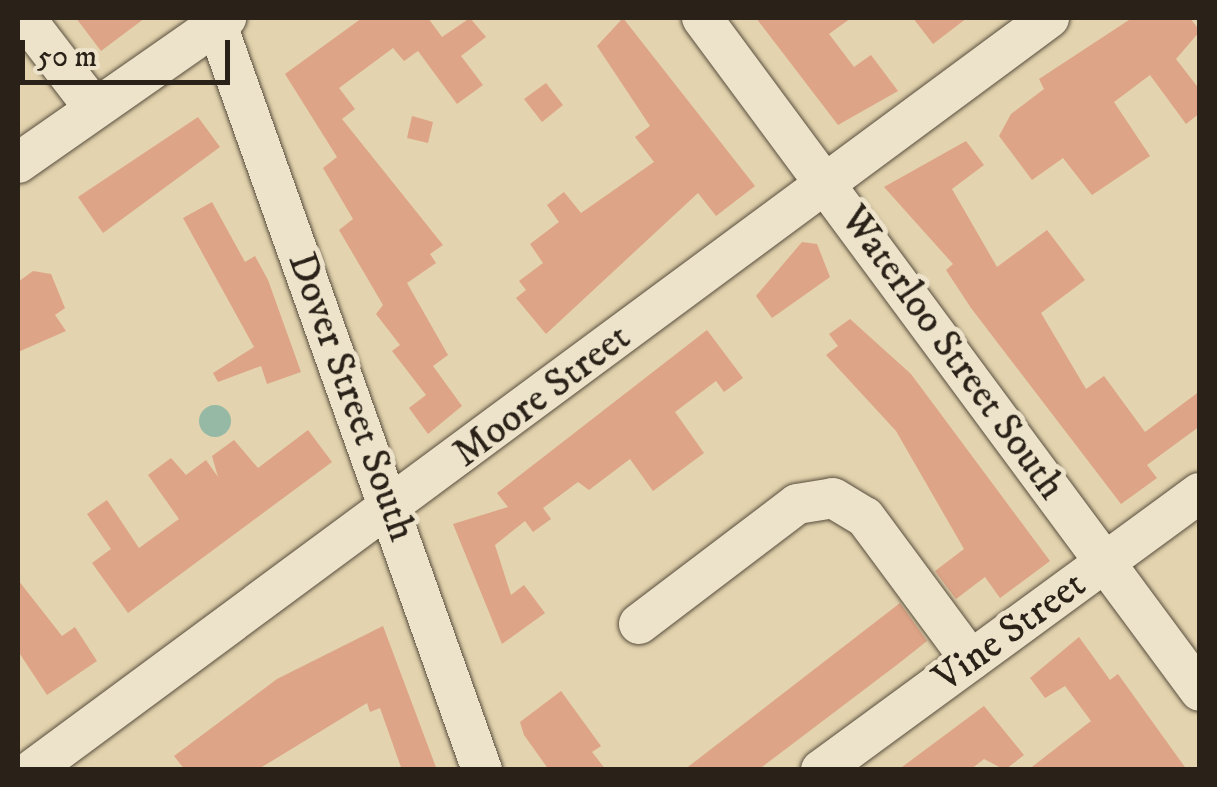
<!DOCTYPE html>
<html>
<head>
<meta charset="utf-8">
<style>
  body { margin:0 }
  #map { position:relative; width:1217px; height:787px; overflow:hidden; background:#e3d3ae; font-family:"IM FELL DW Pica",serif }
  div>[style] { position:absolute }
  .water>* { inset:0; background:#96b9a6 }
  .round { border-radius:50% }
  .building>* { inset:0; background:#dea487 }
  .roads { filter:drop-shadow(0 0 2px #584e3e) drop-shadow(0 0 2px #584e3e) }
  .minor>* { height:40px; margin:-20px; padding:0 20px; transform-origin:20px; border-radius:20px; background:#ede2ca }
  span { translate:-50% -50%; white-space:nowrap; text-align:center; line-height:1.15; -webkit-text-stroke:10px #ede2ca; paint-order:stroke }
  .street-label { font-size:40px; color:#2a2218 }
  .frame { position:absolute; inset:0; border:20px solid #2a2218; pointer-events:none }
  .scale { position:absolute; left:20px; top:40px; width:210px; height:45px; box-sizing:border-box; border:5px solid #2a2218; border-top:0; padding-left:12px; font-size:30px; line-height:35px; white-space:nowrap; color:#2a2218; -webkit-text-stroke:8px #ede2ca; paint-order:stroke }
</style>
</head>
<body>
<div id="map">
  <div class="water">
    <div class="round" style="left:199px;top:405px;width:32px;height:32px"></div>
  </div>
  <div class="building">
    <div style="clip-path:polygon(76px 18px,145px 18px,101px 51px)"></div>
    <div style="clip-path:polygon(362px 18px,428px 18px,442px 37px,470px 18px,486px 37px,461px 56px,483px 85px,457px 104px,418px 51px,404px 61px,393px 48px,339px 88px,355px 109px,342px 119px,443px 245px,430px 254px,436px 263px,407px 283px,448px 355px,433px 366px,462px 406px,428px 434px,409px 408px,426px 395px,392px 351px,400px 345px,376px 314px,383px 305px,339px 230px,353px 219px,323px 168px,337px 157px,285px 74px)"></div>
    <div style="clip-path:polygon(623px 18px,755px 186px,716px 216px,698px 193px,546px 334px,516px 298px,526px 290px,519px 281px,543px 263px,530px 244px,559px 222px,547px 205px,564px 192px,581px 213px,654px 162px,635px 137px,650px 126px,597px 46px)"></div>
    <div style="clip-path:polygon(756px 18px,851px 18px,829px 34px,854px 67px,871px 55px,898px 91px,838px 125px)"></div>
    <div style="clip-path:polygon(913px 18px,967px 18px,933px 44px)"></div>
    <div style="clip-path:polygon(1132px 18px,1190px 18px,1200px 31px,1176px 59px,1200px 90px,1200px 113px,1186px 124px,1150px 75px,1114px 102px,1150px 156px,1092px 195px,1063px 158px,1032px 180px,999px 136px,1011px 114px,1044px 89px,1039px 79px)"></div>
    <div style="clip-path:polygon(546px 83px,563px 105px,542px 122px,524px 99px)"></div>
    <div style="clip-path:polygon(412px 116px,433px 122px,428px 143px,407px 138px)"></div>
    <div style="clip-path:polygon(198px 117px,220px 147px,103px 233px,78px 197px)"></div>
    <div style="clip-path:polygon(966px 141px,984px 165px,952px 189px,997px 267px,1047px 230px,1085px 280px,1041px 313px,1086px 389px,1104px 376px,1145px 432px,1200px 391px,1200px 426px,1147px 465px,1157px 478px,1121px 504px,971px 308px,946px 270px,953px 264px,884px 187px)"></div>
    <div style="clip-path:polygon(212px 202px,245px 262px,255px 256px,268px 280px,301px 372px,267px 384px,261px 366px,218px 382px,213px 373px,254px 347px,183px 218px)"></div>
    <div style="clip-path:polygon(802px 242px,817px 244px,830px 277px,772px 318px,756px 296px)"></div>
    <div style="clip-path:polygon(33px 271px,51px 274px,65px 308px,55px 315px,66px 331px,18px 352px,18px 282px)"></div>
    <div style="clip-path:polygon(850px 319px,911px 374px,1050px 561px,1000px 598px,985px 577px,956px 599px,935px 571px,964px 549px,896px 431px,826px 355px,838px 346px,829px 334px)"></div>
    <div style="clip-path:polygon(707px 330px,743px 378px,724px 392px,716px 381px,675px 412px,704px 453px,653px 491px,630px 459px,589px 490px,578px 482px,543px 508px,551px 519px,533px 532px,525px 521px,495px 545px,511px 595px,524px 585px,545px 613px,502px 644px,453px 524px,508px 507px,497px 493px)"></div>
    <div style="clip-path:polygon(308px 430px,332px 462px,128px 613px,92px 563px,111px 549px,87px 514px,107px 500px,139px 548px,179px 519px,148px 475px,171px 458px,186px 475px,206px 460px,218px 477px,212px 456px,234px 440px,258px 468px)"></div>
    <div style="clip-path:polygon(18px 580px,62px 636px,75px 627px,97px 661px,47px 695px,18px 651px)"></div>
    <div style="clip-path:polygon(900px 603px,927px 641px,898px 664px,758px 770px,684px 770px)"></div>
    <div style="clip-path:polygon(383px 626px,437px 770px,402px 770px,380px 708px,370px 712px,367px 703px,257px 770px,185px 770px,174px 756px,277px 679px)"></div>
    <div style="clip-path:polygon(1079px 637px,1110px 680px,1118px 674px,1187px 770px,1028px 770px,1091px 721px,1065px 686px,1045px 698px,1030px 678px)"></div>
    <div style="clip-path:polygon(561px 691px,601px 746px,592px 752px,606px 770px,549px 770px,524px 735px,520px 722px)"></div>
    <div style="clip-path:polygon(984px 706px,1024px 755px,1005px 770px,984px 759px,970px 770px,898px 770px)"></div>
  </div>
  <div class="roads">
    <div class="minor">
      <div style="left:25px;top:18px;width:113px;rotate:52.5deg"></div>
      <div style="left:702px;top:18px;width:837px;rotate:53.5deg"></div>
      <div style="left:217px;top:25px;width:791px;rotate:70.42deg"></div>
      <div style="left:18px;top:163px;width:254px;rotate:-34.9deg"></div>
      <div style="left:639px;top:624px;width:198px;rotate:-37.2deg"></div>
      <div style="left:797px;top:504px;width:36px;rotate:-9deg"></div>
      <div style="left:833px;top:498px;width:37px;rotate:31deg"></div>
      <div style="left:865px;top:517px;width:178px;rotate:53.5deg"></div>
      <div style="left:32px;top:770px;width:1265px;rotate:-36.48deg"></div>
      <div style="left:821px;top:770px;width:469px;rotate:-36.2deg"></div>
    </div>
  </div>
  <div class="street-label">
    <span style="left:952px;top:353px;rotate:54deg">Waterloo Street South</span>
    <span style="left:542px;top:396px;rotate:-37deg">Moore Street</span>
    <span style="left:351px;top:397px;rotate:70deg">Dover Street South</span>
    <span style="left:1010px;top:632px;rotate:-36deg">Vine Street</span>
  </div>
  <div class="frame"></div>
  <div class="scale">50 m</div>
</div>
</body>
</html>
